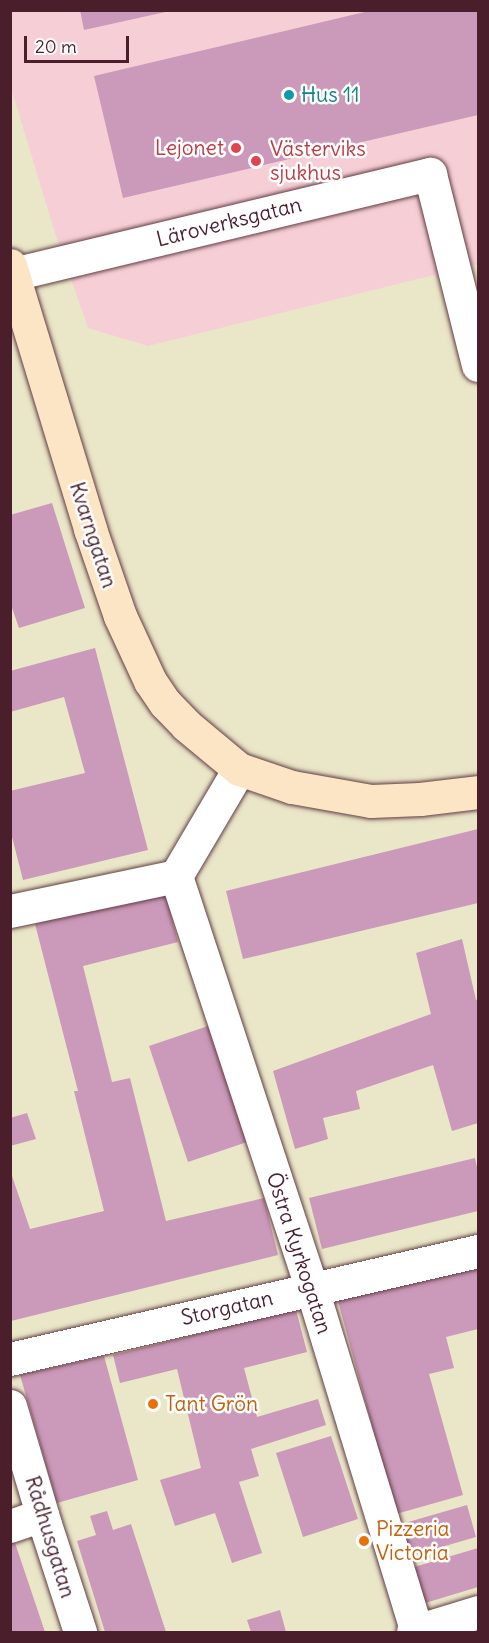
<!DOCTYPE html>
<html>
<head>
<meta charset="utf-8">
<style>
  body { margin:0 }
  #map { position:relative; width:489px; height:1643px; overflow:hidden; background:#eae6c8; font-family:Delius,sans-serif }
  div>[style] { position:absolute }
  .built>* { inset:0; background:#f6cfd6 }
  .building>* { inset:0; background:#cb99b9 }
  .roads { filter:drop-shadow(0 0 2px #623d43) drop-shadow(0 0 2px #623d43) }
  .street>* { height:33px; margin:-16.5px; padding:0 16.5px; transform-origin:16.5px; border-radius:16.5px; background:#fff }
  .secondary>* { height:33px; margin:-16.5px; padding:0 16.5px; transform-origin:16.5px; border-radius:16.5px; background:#fce5c4 }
  .dots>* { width:16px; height:16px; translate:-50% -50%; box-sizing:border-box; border:3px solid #fff; border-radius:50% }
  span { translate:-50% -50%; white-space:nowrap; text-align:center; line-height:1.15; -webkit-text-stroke:5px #fff; paint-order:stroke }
  .culture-label { font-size:21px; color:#0d838f }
  .left { translate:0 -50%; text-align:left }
  .health-label { font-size:21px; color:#be3a42 }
  .right { translate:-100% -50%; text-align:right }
  .street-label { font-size:21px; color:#4a1f2b }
  .food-label { font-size:21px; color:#c56008 }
  .frame { position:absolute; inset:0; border:12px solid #4a1f2b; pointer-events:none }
  .scale { position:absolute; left:24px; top:36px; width:105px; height:27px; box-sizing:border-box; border:3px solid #4a1f2b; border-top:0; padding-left:8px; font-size:18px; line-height:21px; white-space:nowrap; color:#4a1f2b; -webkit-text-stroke:4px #fff; paint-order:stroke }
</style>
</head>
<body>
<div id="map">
  <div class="built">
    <div style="clip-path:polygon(10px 11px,478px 11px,478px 264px,148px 346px,88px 328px,55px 233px,11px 88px)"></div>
  </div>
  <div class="building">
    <div style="clip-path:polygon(80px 10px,170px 10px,170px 11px,84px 30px)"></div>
    <div style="clip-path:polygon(373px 10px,478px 10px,478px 115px,123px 198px,94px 76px)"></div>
    <div style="clip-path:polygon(52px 503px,85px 608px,19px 628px,10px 602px,10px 515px)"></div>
    <div style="clip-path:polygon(95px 648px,148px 850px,23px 880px,10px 829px,10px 791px,85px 773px,64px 697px,10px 712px,10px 671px)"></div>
    <div style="clip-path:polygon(478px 829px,478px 903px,243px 959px,226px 891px)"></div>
    <div style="clip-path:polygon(165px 891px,178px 942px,83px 966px,112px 1082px,130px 1078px,166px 1221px,264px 1198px,278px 1255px,11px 1321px,10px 1170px,30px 1229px,104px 1211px,74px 1091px,78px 1091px,35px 924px)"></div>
    <div style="clip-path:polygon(462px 939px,476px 1000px,478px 999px,478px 1123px,452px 1131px,433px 1065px,356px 1091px,360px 1109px,323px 1118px,328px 1139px,295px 1149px,273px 1071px,431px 1014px,416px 953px)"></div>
    <div style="clip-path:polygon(208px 1026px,247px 1142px,188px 1162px,149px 1046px)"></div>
    <div style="clip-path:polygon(27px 1113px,36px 1139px,10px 1146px,10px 1118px)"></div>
    <div style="clip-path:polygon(475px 1158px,478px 1172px,478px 1211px,322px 1249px,309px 1198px)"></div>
    <div style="clip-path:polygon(478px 1267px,478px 1329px,446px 1337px,454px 1368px,429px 1374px,463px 1495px,396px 1514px,338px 1301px)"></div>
    <div style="clip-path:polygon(296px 1310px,307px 1352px,244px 1368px,257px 1417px,318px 1399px,326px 1425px,251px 1449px,259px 1476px,239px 1482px,262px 1553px,232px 1563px,215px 1513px,175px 1526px,160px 1480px,201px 1468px,177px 1369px,120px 1383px,113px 1355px)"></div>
    <div style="clip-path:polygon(104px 1356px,138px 1480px,57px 1503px,20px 1375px)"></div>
    <div style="clip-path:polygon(331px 1436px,358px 1519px,303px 1537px,276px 1453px)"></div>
    <div style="clip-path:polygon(467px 1505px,476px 1537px,407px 1557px,398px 1525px)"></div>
    <div style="clip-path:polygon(107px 1511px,113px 1530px,131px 1524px,166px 1632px,105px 1632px,77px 1541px,96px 1535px,90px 1516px)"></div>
    <div style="clip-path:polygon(12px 1534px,45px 1632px,10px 1632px)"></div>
    <div style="clip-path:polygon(478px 1548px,478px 1587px,422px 1604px,411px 1568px)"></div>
    <div style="clip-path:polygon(280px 1610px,286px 1632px,251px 1632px,247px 1620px)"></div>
  </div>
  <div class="roads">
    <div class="street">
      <div style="left:13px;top:274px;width:429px;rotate:-13.5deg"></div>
      <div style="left:430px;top:174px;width:197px;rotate:75.9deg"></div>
      <div style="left:176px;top:876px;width:435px;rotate:71.8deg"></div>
      <div style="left:312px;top:1289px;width:359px;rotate:73deg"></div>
      <div style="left:10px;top:911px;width:170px;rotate:-11.9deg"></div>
      <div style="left:176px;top:876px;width:124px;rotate:-59.5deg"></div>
      <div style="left:10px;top:1359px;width:480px;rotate:-13deg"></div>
      <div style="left:10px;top:1406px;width:123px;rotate:73.5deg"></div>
      <div style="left:45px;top:1524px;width:114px;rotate:72deg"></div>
      <div style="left:10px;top:1526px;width:34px;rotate:-19deg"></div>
      <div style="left:413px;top:1632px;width:68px;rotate:-17.1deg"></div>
    </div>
    <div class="secondary">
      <div style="left:10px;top:265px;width:276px;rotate:73.1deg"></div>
      <div style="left:90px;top:529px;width:92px;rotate:71deg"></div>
      <div style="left:120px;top:616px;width:72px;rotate:65.2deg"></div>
      <div style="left:150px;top:681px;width:27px;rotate:56deg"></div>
      <div style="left:165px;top:703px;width:30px;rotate:46deg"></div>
      <div style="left:186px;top:725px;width:69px;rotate:39.7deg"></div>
      <div style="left:239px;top:769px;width:56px;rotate:18.8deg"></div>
      <div style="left:292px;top:787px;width:80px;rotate:10deg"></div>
      <div style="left:371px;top:801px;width:49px;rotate:-2.3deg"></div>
      <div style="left:420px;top:799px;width:58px;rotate:-6.9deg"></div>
    </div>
  </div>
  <div class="dots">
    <div style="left:289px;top:95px;background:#0f9aa8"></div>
    <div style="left:236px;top:148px;background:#e0444e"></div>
    <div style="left:256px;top:161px;background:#e0444e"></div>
    <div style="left:153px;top:1404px;background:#e8710a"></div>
    <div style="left:364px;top:1541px;background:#e8710a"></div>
  </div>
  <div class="culture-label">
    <span class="left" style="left:301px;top:95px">Hus 11</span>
  </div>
  <div class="health-label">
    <span class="right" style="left:224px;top:148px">Lejonet</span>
    <span class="left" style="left:270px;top:161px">Västerviks<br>sjukhus</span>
  </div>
  <div class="street-label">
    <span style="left:229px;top:222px;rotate:-14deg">Läroverksgatan</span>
    <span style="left:93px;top:535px;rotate:72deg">Kvarngatan</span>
    <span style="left:299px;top:1253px;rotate:72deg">Östra Kyrkogatan</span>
    <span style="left:227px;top:1308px;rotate:-13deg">Storgatan</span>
    <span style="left:50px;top:1537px;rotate:73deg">Rådhusgatan</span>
  </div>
  <div class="food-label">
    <span class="left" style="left:165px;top:1404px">Tant Grön</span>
    <span class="left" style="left:376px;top:1541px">Pizzeria<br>Victoria</span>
  </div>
  <div class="frame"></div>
  <div class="scale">20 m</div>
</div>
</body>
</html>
